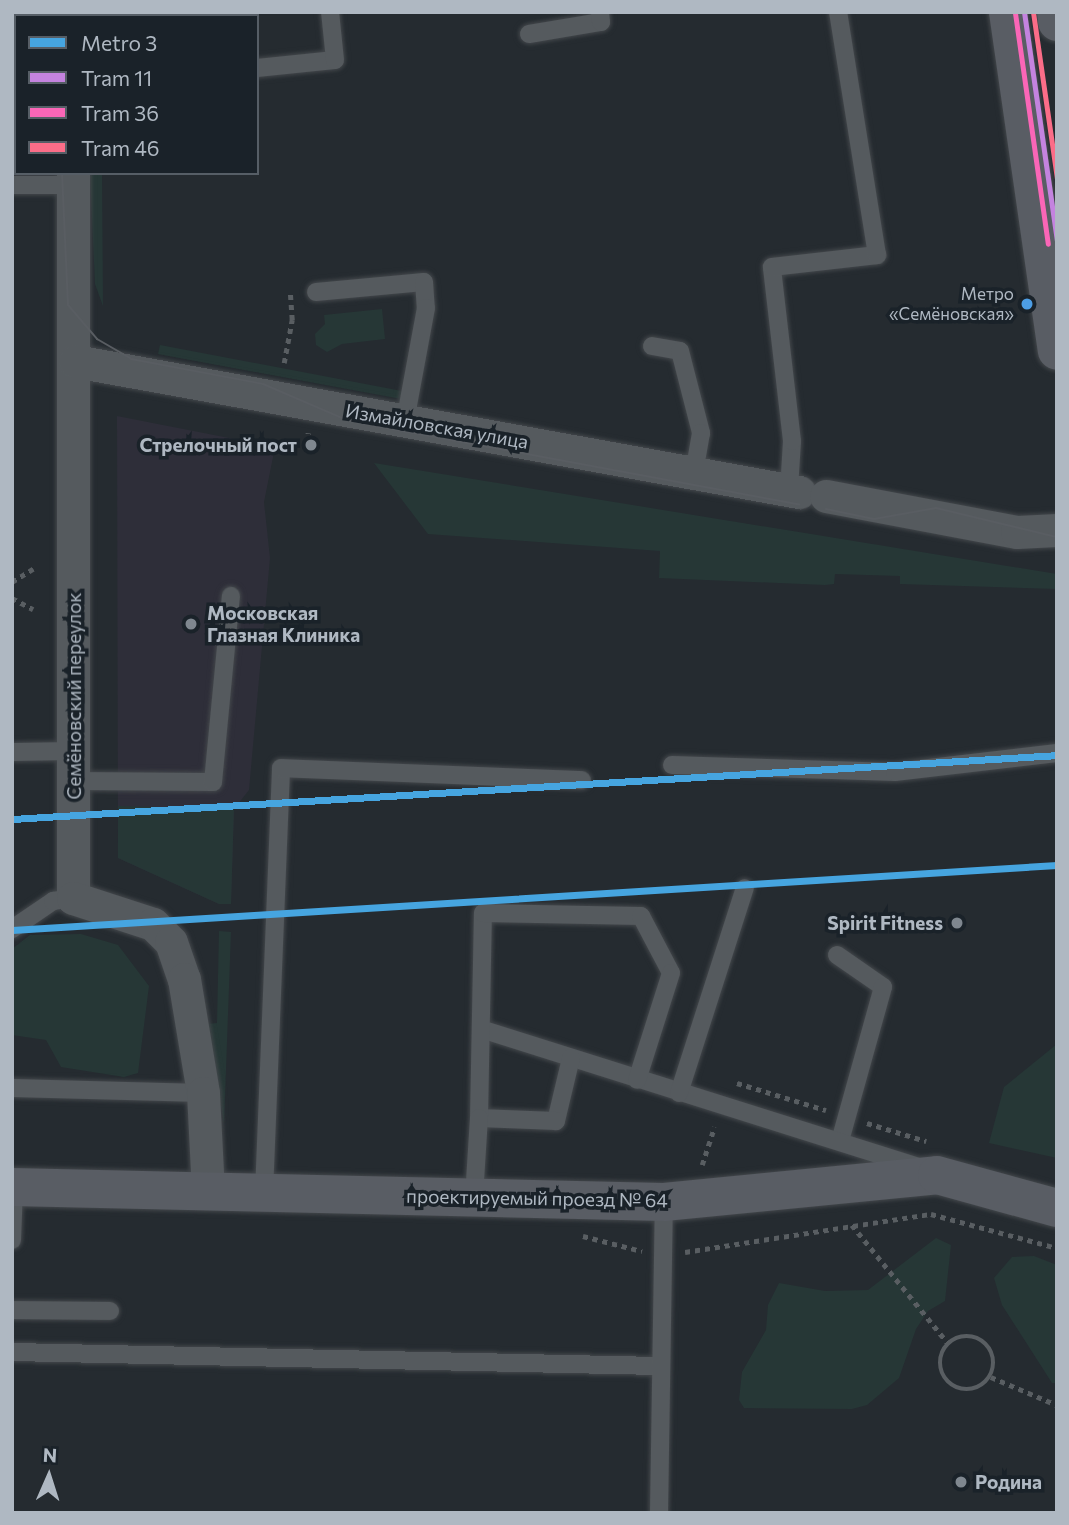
<!DOCTYPE html>
<html>
<head>
<meta charset="utf-8">
<style>
  body { margin:0 }
  #map { position:relative; width:1069px; height:1525px; overflow:hidden; background:#252b30; font-family:Commissioner,sans-serif }
  div>[style] { position:absolute }
  .medical>* { inset:0; background:#2e2e39 }
  .green>* { inset:0; background:#263736 }
  .path>* { height:4.5px; margin-top:-2.25px; transform-origin:0; background:repeating-linear-gradient(90deg,#595e62 0 5px,transparent 0 10px) }
  .path>.ring { margin:-2.25px; padding:0; box-sizing:content-box; background:none; border:4.5px solid #595e62; border-radius:50% }
  .roads { filter:drop-shadow(0 0 2px #43474b) drop-shadow(0 0 2px #43474b) }
  .lane>* { height:18px; margin:-9px; padding:0 9px; transform-origin:9px; border-radius:9px; background:#555a5e }
  .street>* { height:33px; margin:-16.5px; padding:0 16.5px; transform-origin:16.5px; border-radius:16.5px; background:#555a5e }
  .secondary>* { height:38px; margin:-19px; padding:0 19px; transform-origin:19px; border-radius:19px; background:#595d64 }
  .tram>* { height:2px; margin:-1px; padding:0 1px; transform-origin:1px; border-radius:1px; background:#595d62 }
  .tram-1>* { height:5px; margin:-2.5px; padding:0 2.5px; transform-origin:2.5px; border-radius:2.5px; background:#c483df }
  .tram-2>* { height:5px; margin:-2.5px; padding:0 2.5px; transform-origin:2.5px; border-radius:2.5px; background:#fa66b7 }
  .tram-3>* { height:5px; margin:-2.5px; padding:0 2.5px; transform-origin:2.5px; border-radius:2.5px; background:#fb6d88 }
  .metro-1>* { height:7px; margin:-3.5px; padding:0 3.5px; transform-origin:3.5px; border-radius:3.5px; background:#46a5e0 }
  .dots>* { width:19px; height:19px; translate:-50% -50%; box-sizing:border-box; border:4px solid #1a2229; border-radius:50% }
  span { translate:-50% -50%; white-space:nowrap; text-align:center; line-height:1.15; -webkit-text-stroke:7px #1a2229; paint-order:stroke }
  .bus-label { font-size:17px; color:#afb8c2 }
  .right { translate:-100% -50%; text-align:right }
  .street-label { font-size:19px; color:#afb8c2 }
  .poi-label { font-size:19px; color:#afb8c2; font-weight:700 }
  .left { translate:0 -50%; text-align:left }
  .frame { position:absolute; inset:0; border:14px solid #afb8c2; pointer-events:none }
  .legend { position:absolute; left:14px; top:14px; width:245px; height:161px; box-sizing:border-box; background:#1a2229; border:2px solid #565e66; margin:0; padding:9px 12px; list-style:none; font-size:21px; color:#afb8c2 }
  .legend li { display:flex; align-items:center; gap:14px; height:35px }
  .legend b { width:35px; border:2px solid #565e66 }
  .north { position:absolute; left:14px; top:1441px; width:70px; height:70px; -webkit-text-stroke:5px #1a2229; paint-order:stroke; rotate:3deg; font-size:19px; font-weight:700; line-height:28px; text-align:center; color:#afb8c2 }
  .north::after { content:''; display:block; margin:auto; width:24px; height:32px; background:#afb8c2; clip-path:polygon(50% 0,100% 100%,50% 72%,0 100%) }
</style>
</head>
<body>
<div id="map">
  <div class="medical">
    <div style="clip-path:polygon(117px 416px,275px 447px,264px 502px,270px 558px,249px 790px,234px 809px,231px 904px,219px 904px,118px 858px)"></div>
  </div>
  <div class="green">
    <div style="clip-path:polygon(90px 173px,102px 173px,103px 306px,95px 284px)"></div>
    <div style="clip-path:polygon(382px 309px,385px 339px,342px 344px,327px 352px,316px 345px,315px 334px,325px 324px,324px 315px)"></div>
    <div style="clip-path:polygon(160px 345px,402px 391px,401px 399px,158px 354px)"></div>
    <div style="clip-path:polygon(374px 463px,1057px 574px,1057px 589px,900px 584px,900px 576px,835px 574px,834px 584px,825px 585px,659px 578px,660px 551px,428px 534px)"></div>
    <div style="clip-path:polygon(118px 806px,234px 809px,231px 904px,219px 904px,118px 858px)"></div>
    <div style="clip-path:polygon(219px 931px,231px 932px,224px 1124px,207px 1024px,217px 1023px)"></div>
    <div style="clip-path:polygon(81px 934px,118px 945px,149px 986px,138px 1073px,124px 1077px,61px 1067px,46px 1040px,12px 1035px,12px 949px,30px 935px)"></div>
    <div style="clip-path:polygon(1057px 1044px,1057px 1158px,989px 1143px,1004px 1087px)"></div>
    <div style="clip-path:polygon(936px 1238px,951px 1245px,945px 1301px,928px 1311px,916px 1329px,899px 1378px,867px 1405px,852px 1409px,744px 1408px,739px 1400px,742px 1372px,766px 1330px,768px 1305px,779px 1283px,825px 1291px,868px 1290px)"></div>
    <div style="clip-path:polygon(1034px 1256px,1057px 1265px,1057px 1383px,1052px 1383px,1002px 1305px,994px 1278px,1012px 1257px)"></div>
  </div>
  <div class="path">
    <div style="left:284px;top:363px;width:44px;rotate:-79.5deg"></div>
    <div style="left:292px;top:320px;width:29px;rotate:-94deg"></div>
    <div style="left:307px;top:444px;width:11px;rotate:-85deg"></div>
    <div style="left:12px;top:582px;width:25px;rotate:-32deg"></div>
    <div style="left:12px;top:598px;width:24px;rotate:28deg"></div>
    <div style="left:737px;top:1083px;width:93px;rotate:16.9deg"></div>
    <div style="left:867px;top:1123px;width:62px;rotate:17deg"></div>
    <div style="left:702px;top:1165px;width:40px;rotate:-72deg"></div>
    <div style="left:852px;top:1225px;width:152px;rotate:50.9deg"></div>
    <div style="left:583px;top:1236px;width:61px;rotate:14.3deg"></div>
    <div style="left:685px;top:1252px;width:249px;rotate:-8.8deg"></div>
    <div style="left:931px;top:1214px;width:131px;rotate:15.1deg"></div>
    <div class="ring" style="left:940px;top:1336px;width:49.5px;height:49.5px"></div>
    <div style="left:991px;top:1377px;width:72px;rotate:23deg"></div>
  </div>
  <div class="roads">
    <div class="lane">
      <div style="left:165px;top:12px;width:4px;rotate:90deg"></div>
      <div style="left:529px;top:34px;width:73px;rotate:-9.5deg"></div>
      <div style="left:601px;top:22px;width:10px;rotate:-96deg"></div>
      <div style="left:257px;top:68px;width:78px;rotate:-5.9deg"></div>
      <div style="left:335px;top:60px;width:48px;rotate:-95.9deg"></div>
      <div style="left:12px;top:185px;width:61px"></div>
      <div style="left:316px;top:292px;width:108px;rotate:-5.3deg"></div>
      <div style="left:424px;top:282px;width:26px;rotate:86deg"></div>
      <div style="left:426px;top:308px;width:115px;rotate:100.5deg"></div>
      <div style="left:652px;top:346px;width:28px;rotate:10deg"></div>
      <div style="left:680px;top:351px;width:85px;rotate:75.6deg"></div>
      <div style="left:701px;top:433px;width:41px;rotate:99.9deg"></div>
      <div style="left:789px;top:490px;width:49px;rotate:-86.5deg"></div>
      <div style="left:792px;top:441px;width:175px;rotate:-96.6deg"></div>
      <div style="left:772px;top:267px;width:106px;rotate:-6.5deg"></div>
      <div style="left:877px;top:255px;width:246px;rotate:-99.1deg"></div>
      <div style="left:12px;top:752px;width:61px;rotate:-0.9deg"></div>
      <div style="left:672px;top:765px;width:223px;rotate:1.8deg"></div>
      <div style="left:895px;top:772px;width:163px;rotate:-6.7deg"></div>
      <div style="left:73px;top:781px;width:140px;rotate:0.4deg"></div>
      <div style="left:213px;top:782px;width:187px;rotate:-84.5deg"></div>
      <div style="left:12px;top:929px;width:50px;rotate:-34.3deg"></div>
      <div style="left:53px;top:901px;width:20px;rotate:-9deg"></div>
      <div style="left:837px;top:955px;width:56px;rotate:34.8deg"></div>
      <div style="left:883px;top:987px;width:160px;rotate:105.6deg"></div>
      <div style="left:481px;top:1029px;width:461px;rotate:17.5deg"></div>
      <div style="left:571px;top:1058px;width:65px;rotate:103.4deg"></div>
      <div style="left:556px;top:1121px;width:77px;rotate:-177.8deg"></div>
      <div style="left:479px;top:1118px;width:205px;rotate:-88.9deg"></div>
      <div style="left:483px;top:913px;width:158px;rotate:1.1deg"></div>
      <div style="left:641px;top:916px;width:64px;rotate:62.2deg"></div>
      <div style="left:671px;top:973px;width:112px;rotate:107.6deg"></div>
      <div style="left:12px;top:1088px;width:191px;rotate:1.5deg"></div>
      <div style="left:679px;top:1093px;width:215px;rotate:-72.2deg"></div>
      <div style="left:264px;top:1193px;width:425px;rotate:-87.7deg"></div>
      <div style="left:281px;top:768px;width:301px;rotate:2.3deg"></div>
      <div style="left:474px;top:1197px;width:79px;rotate:-86.4deg"></div>
      <div style="left:12px;top:1240px;width:53px;rotate:-87.8deg"></div>
      <div style="left:12px;top:1310px;width:98px;rotate:0.6deg"></div>
      <div style="left:12px;top:1352px;width:649px;rotate:1.24deg"></div>
      <div style="left:659px;top:1513px;width:311px;rotate:-89.1deg"></div>
    </div>
    <div class="street">
      <div style="left:70px;top:12px;width:4px;rotate:90deg"></div>
      <div style="left:73px;top:173px;width:725px;rotate:90deg"></div>
      <div style="left:73px;top:898px;width:84px;rotate:18deg"></div>
      <div style="left:153px;top:924px;width:25px;rotate:45deg"></div>
      <div style="left:171px;top:942px;width:39px;rotate:71deg"></div>
      <div style="left:184px;top:979px;width:116px;rotate:80.5deg"></div>
      <div style="left:203px;top:1093px;width:98px;rotate:87.1deg"></div>
      <div style="left:75px;top:361px;width:736px;rotate:10.26deg"></div>
      <div style="left:826px;top:496px;width:194px;rotate:10.7deg"></div>
      <div style="left:1017px;top:532px;width:40px;rotate:-2.9deg"></div>
    </div>
    <div class="secondary">
      <div style="left:1008px;top:12px;width:342px;rotate:81.8deg"></div>
      <div style="left:1056px;top:12px;width:10px;rotate:84deg"></div>
      <div style="left:12px;top:1187px;width:652px;rotate:1.32deg"></div>
      <div style="left:664px;top:1202px;width:274px;rotate:-5.6deg"></div>
      <div style="left:937px;top:1175px;width:124px;rotate:15.4deg"></div>
    </div>
  </div>
  <div class="tram">
    <div style="left:60px;top:12px;width:4px;rotate:90deg"></div>
    <div style="left:62px;top:173px;width:132px;rotate:87.4deg"></div>
    <div style="left:68px;top:305px;width:45px;rotate:49.5deg"></div>
    <div style="left:97px;top:339px;width:39px;rotate:30deg"></div>
    <div style="left:131px;top:359px;width:134px;rotate:10.7deg"></div>
    <div style="left:263px;top:384px;width:94px;rotate:23.3deg"></div>
    <div style="left:349px;top:421px;width:458px;rotate:10.5deg"></div>
    <div style="left:826px;top:509px;width:49px;rotate:11.8deg"></div>
    <div style="left:874px;top:519px;width:63px;rotate:-10.1deg"></div>
    <div style="left:936px;top:508px;width:124px;rotate:13.5deg"></div>
  </div>
  <div class="tram-1">
    <div style="left:1024px;top:12px;width:231px;rotate:81.8deg"></div>
  </div>
  <div class="tram-2">
    <div style="left:1015px;top:13px;width:233px;rotate:81.9deg"></div>
  </div>
  <div class="tram-3">
    <div style="left:1033px;top:12px;width:169px;rotate:81.8deg"></div>
  </div>
  <div class="metro-1">
    <div style="left:12px;top:819px;width:1047px;rotate:-3.5deg"></div>
    <div style="left:12px;top:930px;width:1047px;rotate:-3.56deg"></div>
  </div>
  <div class="dots">
    <div style="left:1027px;top:304px;background:#4d9ee5"></div>
    <div style="left:311px;top:445px;background:#7f878f"></div>
    <div style="left:191px;top:624px;background:#7f878f"></div>
    <div style="left:957px;top:923px;background:#7f878f"></div>
    <div style="left:961px;top:1482px;background:#7f878f"></div>
  </div>
  <div class="bus-label">
    <span class="right" style="left:1014px;top:304px">Метро<br>«Семёновская»</span>
  </div>
  <div class="street-label">
    <span style="left:437px;top:426px;rotate:10deg">Измайловская улица</span>
    <span style="left:74px;top:696px;rotate:-90deg">Семёновский переулок</span>
    <span style="left:537px;top:1198px;rotate:1deg">проектируемый проезд № 64</span>
  </div>
  <div class="poi-label">
    <span class="right" style="left:297px;top:445px">Стрелочный пост</span>
    <span class="left" style="left:207px;top:624px">Московская<br>Глазная Клиника</span>
    <span class="right" style="left:943px;top:923px">Spirit Fitness</span>
    <span class="left" style="left:975px;top:1482px">Родина</span>
  </div>
  <div class="frame"></div>
  <ul class="legend">
  <li><b style="height:9px;background:#46a5e0"></b>Metro 3</li>
  <li><b style="height:9px;background:#c483df"></b>Tram 11</li>
  <li><b style="height:9px;background:#fa66b7"></b>Tram 36</li>
  <li><b style="height:9px;background:#fb6d88"></b>Tram 46</li>
  </ul>
  <div class="north">N</div>
</div>
</body>
</html>
